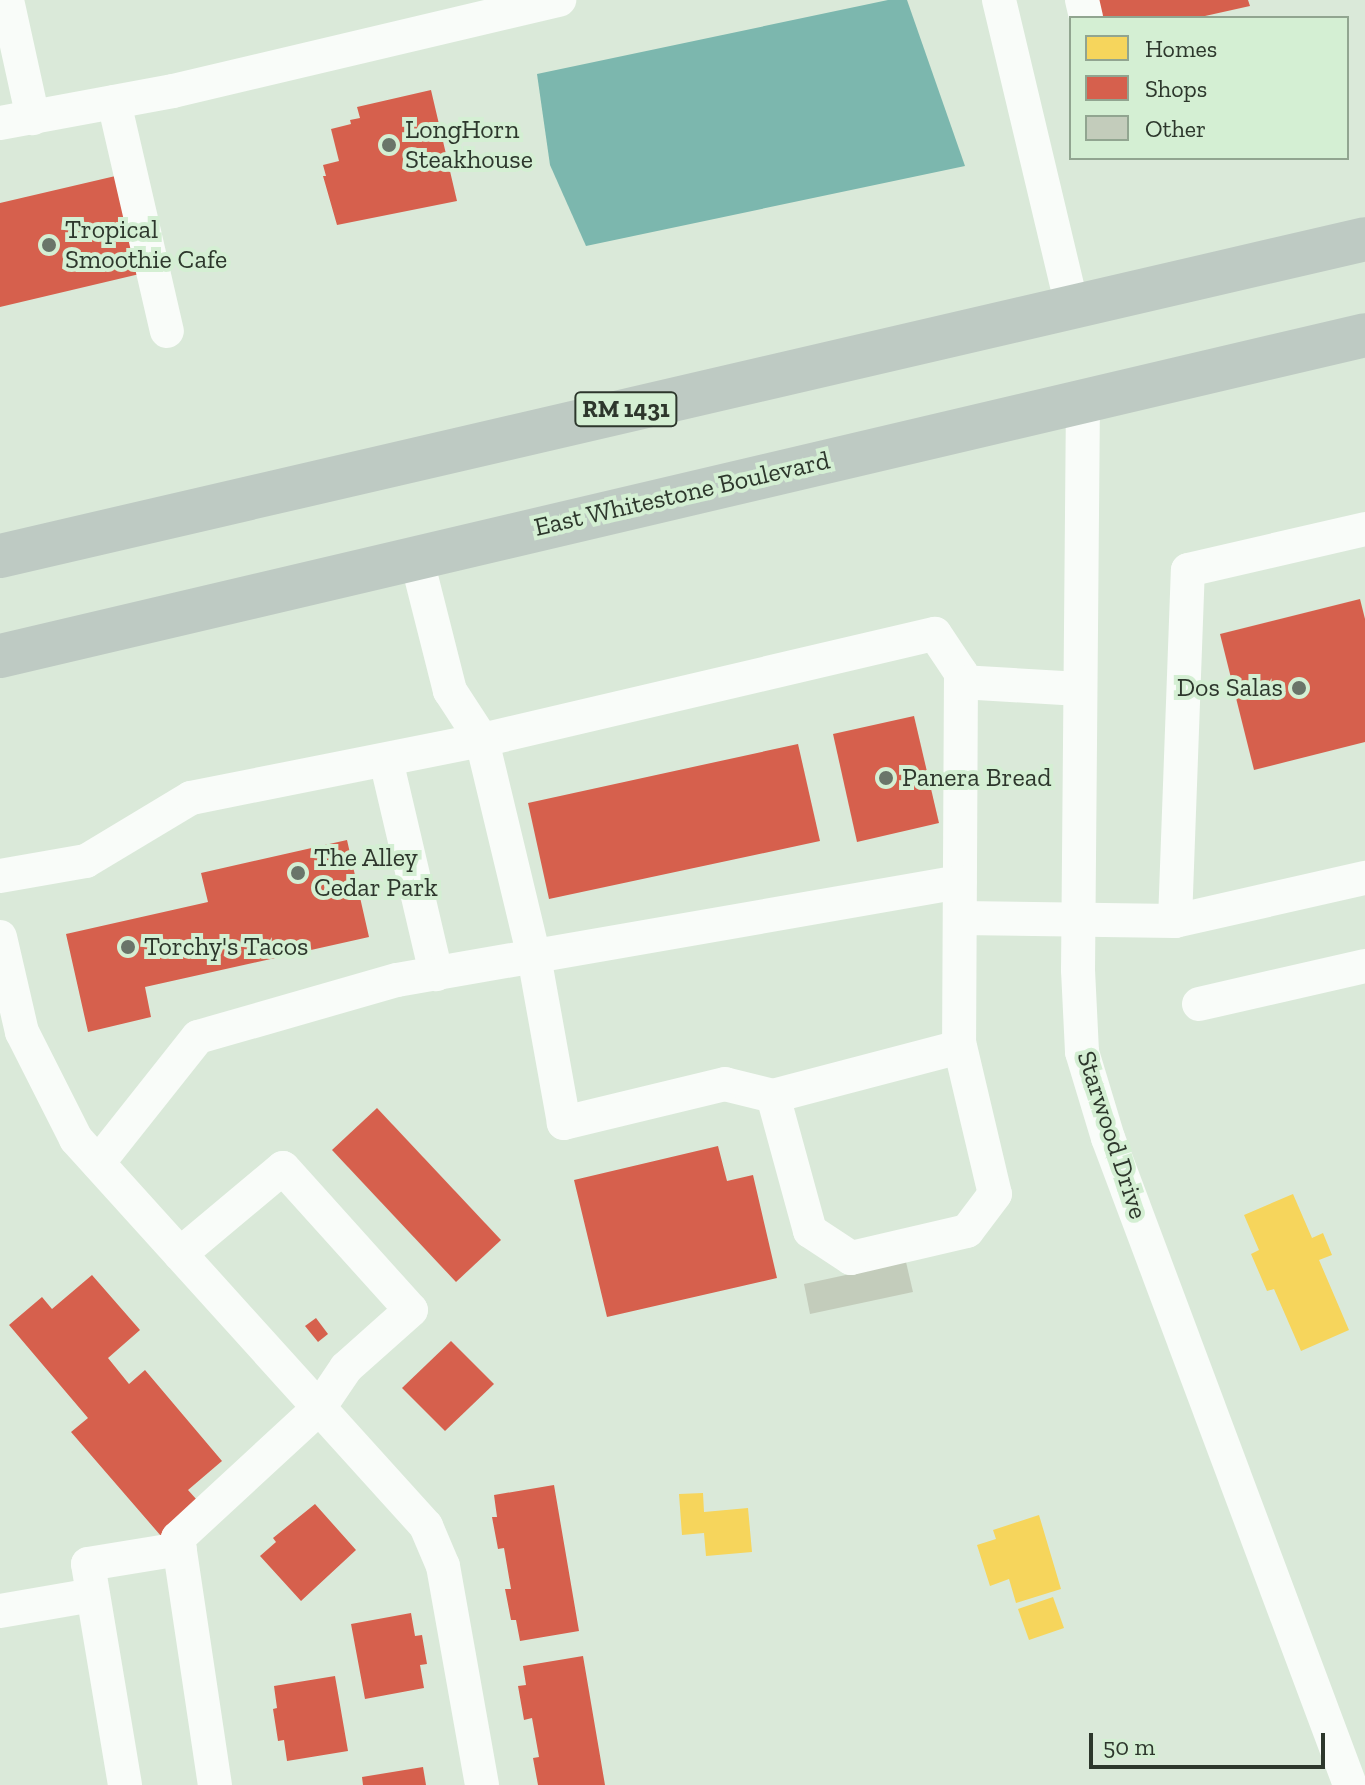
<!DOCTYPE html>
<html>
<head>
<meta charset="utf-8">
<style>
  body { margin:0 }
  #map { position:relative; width:1365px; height:1785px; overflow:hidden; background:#dae9d9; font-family:"Zilla Slab",serif }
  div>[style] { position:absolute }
  .water>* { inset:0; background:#7cb7ae }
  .homes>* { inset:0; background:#f6d55c }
  .shops>* { inset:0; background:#d6604d }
  .building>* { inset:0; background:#c3ccbb }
  .minor>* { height:34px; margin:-17px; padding:0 17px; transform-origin:17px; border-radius:17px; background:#f9fcf9 }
  .major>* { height:44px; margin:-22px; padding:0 22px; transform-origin:22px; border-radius:22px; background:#becac3 }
  .dots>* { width:22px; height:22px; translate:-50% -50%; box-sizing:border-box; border:4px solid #d4efd3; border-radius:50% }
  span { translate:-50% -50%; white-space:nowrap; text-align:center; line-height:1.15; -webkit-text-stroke:8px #d4efd3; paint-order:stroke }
  .shield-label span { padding:2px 6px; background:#d4efd3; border:2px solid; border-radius:6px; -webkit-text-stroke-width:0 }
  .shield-label { font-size:24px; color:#2d372c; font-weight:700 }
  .poi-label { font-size:26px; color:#2d372c }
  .left { translate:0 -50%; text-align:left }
  .right { translate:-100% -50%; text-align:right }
  .street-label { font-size:26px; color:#2d372c }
  .legend { position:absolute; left:1069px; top:16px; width:280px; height:144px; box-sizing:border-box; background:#d4efd3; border:2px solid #91a590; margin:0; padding:10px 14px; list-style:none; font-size:24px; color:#2d372c }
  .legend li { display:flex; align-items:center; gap:16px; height:40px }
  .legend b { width:40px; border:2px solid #91a590 }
  .scale { position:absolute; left:1089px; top:1733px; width:236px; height:36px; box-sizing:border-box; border:4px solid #2d372c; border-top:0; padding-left:10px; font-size:24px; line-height:28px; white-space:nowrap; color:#2d372c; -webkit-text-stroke:6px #d4efd3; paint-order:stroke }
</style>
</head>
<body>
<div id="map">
  <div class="water">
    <div style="clip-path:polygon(888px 0,907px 0,965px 166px,586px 246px,550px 165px,537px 74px)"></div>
  </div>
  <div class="homes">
    <div style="clip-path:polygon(1293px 1194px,1312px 1238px,1323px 1233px,1332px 1255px,1319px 1260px,1349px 1330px,1301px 1351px,1274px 1289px,1267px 1291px,1251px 1254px,1259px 1250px,1244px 1215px)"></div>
    <div style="clip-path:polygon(703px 1493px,704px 1512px,748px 1508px,752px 1552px,706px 1556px,704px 1533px,682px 1535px,679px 1494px)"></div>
    <div style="clip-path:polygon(1039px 1515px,1061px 1589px,1016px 1603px,1009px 1579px,990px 1586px,977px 1545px,996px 1539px,993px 1530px)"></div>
    <div style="clip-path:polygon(1053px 1597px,1064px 1628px,1029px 1640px,1018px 1609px)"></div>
  </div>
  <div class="shops">
    <div style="clip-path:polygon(1091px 0,1248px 0,1250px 6px,1196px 18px,1095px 18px)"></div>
    <div style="clip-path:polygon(431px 90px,457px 201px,337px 225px,323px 176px,326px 176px,323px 165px,339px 161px,331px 129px,351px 124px,350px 120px,360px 118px,357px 107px)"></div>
    <div style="clip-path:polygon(124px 174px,148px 272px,0 307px,0 203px)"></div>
    <div style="clip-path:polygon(1360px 599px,1365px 619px,1365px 742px,1254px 770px,1220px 634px)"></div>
    <div style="clip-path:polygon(914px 716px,939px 823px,857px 842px,833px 734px)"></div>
    <div style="clip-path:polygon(798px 744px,820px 841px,549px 899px,528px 803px)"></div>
    <div style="clip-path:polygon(347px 840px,369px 937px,145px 987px,151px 1017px,88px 1032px,66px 934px,208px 902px,201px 873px)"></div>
    <div style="clip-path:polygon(377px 1108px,501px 1240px,456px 1282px,332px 1150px)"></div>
    <div style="clip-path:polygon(718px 1146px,727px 1181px,753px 1175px,777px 1278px,607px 1317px,574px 1180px)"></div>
    <div style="clip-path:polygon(92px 1275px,140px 1330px,108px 1358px,129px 1384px,145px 1370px,222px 1461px,188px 1490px,197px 1500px,161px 1536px,71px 1432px,88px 1418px,9px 1325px,42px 1297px,52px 1309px)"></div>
    <div style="clip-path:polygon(316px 1318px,328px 1334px,318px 1342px,305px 1326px)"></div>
    <div style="clip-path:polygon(451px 1341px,494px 1384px,445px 1431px,402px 1388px)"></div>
    <div style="clip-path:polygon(554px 1485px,579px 1631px,520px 1641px,516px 1620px,511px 1620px,505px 1589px,511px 1589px,504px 1548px,498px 1549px,492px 1517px,497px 1517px,494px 1495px)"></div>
    <div style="clip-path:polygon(315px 1504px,356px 1550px,301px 1601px,260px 1556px,276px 1542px,273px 1538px)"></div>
    <div style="clip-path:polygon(411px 1613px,415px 1636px,422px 1635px,427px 1664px,420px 1665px,424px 1688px,365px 1699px,351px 1624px)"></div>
    <div style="clip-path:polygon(583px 1656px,605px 1785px,538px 1785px,533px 1758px,539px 1757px,532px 1718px,524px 1720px,518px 1686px,526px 1685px,523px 1666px)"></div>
    <div style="clip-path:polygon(335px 1676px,348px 1751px,287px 1761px,284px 1740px,278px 1741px,273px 1709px,277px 1708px,274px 1686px)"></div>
    <div style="clip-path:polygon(423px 1767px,426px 1785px,363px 1785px,362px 1777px)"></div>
  </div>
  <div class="building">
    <div style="clip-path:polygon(906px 1262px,913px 1292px,810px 1314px,804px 1284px)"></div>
  </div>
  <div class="minor">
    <div style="left:7px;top:0;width:121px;rotate:77.6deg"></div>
    <div style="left:999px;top:0;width:315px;rotate:76.6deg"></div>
    <div style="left:1082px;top:0;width:18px;rotate:77deg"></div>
    <div style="left:114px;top:102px;width:235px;rotate:77deg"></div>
    <div style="left:0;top:123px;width:176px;rotate:-10.5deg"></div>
    <div style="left:173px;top:91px;width:397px;rotate:-13.3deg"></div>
    <div style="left:1083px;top:399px;width:571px;rotate:90.5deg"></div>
    <div style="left:1078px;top:970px;width:82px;rotate:87.2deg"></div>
    <div style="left:1082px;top:1052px;width:90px;rotate:73.2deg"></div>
    <div style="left:1108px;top:1138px;width:691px;rotate:69.49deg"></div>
    <div style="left:935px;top:634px;width:47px;rotate:56.3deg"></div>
    <div style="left:961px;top:673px;width:369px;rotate:90.3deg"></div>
    <div style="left:959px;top:1042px;width:156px;rotate:76.7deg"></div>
    <div style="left:995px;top:1194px;width:46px;rotate:127.1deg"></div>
    <div style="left:967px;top:1231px;width:119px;rotate:166.9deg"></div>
    <div style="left:851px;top:1258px;width:49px;rotate:-146.6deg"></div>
    <div style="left:810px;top:1231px;width:140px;rotate:-105.3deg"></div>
    <div style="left:773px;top:1096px;width:49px;rotate:-166deg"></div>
    <div style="left:725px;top:1084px;width:166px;rotate:166.4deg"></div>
    <div style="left:564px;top:1123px;width:169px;rotate:-100.2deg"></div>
    <div style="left:534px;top:957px;width:223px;rotate:-103.5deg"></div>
    <div style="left:482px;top:740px;width:465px;rotate:-13.2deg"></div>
    <div style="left:961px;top:682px;width:119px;rotate:3.4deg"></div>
    <div style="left:386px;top:760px;width:220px;rotate:76.8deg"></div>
    <div style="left:0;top:876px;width:87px;rotate:-9.9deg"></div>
    <div style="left:86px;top:861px;width:122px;rotate:-31deg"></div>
    <div style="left:191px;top:798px;width:297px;rotate:-11.3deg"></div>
    <div style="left:482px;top:740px;width:59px;rotate:-123.1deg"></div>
    <div style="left:450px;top:691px;width:138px;rotate:-104.2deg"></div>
    <div style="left:960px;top:918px;width:215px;rotate:0.8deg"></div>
    <div style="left:1175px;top:921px;width:195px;rotate:-12.8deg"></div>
    <div style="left:1175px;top:921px;width:351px;rotate:-87.9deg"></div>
    <div style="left:1188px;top:570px;width:182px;rotate:-13deg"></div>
    <div style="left:0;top:937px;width:98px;rotate:77deg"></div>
    <div style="left:22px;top:1032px;width:120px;rotate:63.2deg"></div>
    <div style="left:76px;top:1139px;width:522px;rotate:47.87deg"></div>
    <div style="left:426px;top:1526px;width:43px;rotate:67deg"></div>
    <div style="left:443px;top:1566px;width:222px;rotate:79.9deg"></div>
    <div style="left:1199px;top:1004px;width:170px;rotate:-12.9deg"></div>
    <div style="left:773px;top:1096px;width:193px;rotate:-14.7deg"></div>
    <div style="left:98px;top:1163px;width:161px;rotate:-51.6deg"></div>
    <div style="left:198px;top:1037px;width:207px;rotate:-16deg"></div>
    <div style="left:397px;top:980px;width:571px;rotate:-9.87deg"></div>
    <div style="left:180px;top:1254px;width:134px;rotate:-39.9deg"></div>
    <div style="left:283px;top:1168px;width:191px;rotate:48deg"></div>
    <div style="left:411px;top:1310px;width:87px;rotate:138.3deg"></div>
    <div style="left:346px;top:1368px;width:48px;rotate:124deg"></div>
    <div style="left:319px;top:1408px;width:192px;rotate:137.3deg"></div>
    <div style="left:178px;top:1538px;width:250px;rotate:81.5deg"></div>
    <div style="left:0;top:1611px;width:94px;rotate:-9.8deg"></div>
    <div style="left:125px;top:1785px;width:224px;rotate:-99.5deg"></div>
    <div style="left:88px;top:1564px;width:93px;rotate:-9.3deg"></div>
  </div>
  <div class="major">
    <div style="left:0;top:556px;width:1401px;rotate:-13.07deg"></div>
    <div style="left:0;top:656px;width:1402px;rotate:-13.23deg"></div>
  </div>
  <div class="dots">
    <div style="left:389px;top:145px;background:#6a7569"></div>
    <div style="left:49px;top:245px;background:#6a7569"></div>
    <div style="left:1299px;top:688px;background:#6a7569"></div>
    <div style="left:886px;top:778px;background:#6a7569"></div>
    <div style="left:298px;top:873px;background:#6a7569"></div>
    <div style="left:128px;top:947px;background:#6a7569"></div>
  </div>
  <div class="shield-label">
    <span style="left:626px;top:409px">RM 1431</span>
  </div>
  <div class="poi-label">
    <span class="left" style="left:405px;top:145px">LongHorn<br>Steakhouse</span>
    <span class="left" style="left:65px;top:245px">Tropical<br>Smoothie Cafe</span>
    <span class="right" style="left:1283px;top:688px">Dos Salas</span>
    <span class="left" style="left:902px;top:778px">Panera Bread</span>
    <span class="left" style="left:314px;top:873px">The Alley<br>Cedar Park</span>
    <span class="left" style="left:144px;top:947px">Torchy's Tacos</span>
  </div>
  <div class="street-label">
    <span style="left:682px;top:494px;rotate:-13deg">East Whitestone Boulevard</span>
    <span style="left:1112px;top:1135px;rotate:72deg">Starwood Drive</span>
  </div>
  <ul class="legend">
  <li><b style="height:22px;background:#f6d55c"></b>Homes</li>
  <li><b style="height:22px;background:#d6604d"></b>Shops</li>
  <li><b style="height:22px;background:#c3ccbb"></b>Other</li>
  </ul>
  <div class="scale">50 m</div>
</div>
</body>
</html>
